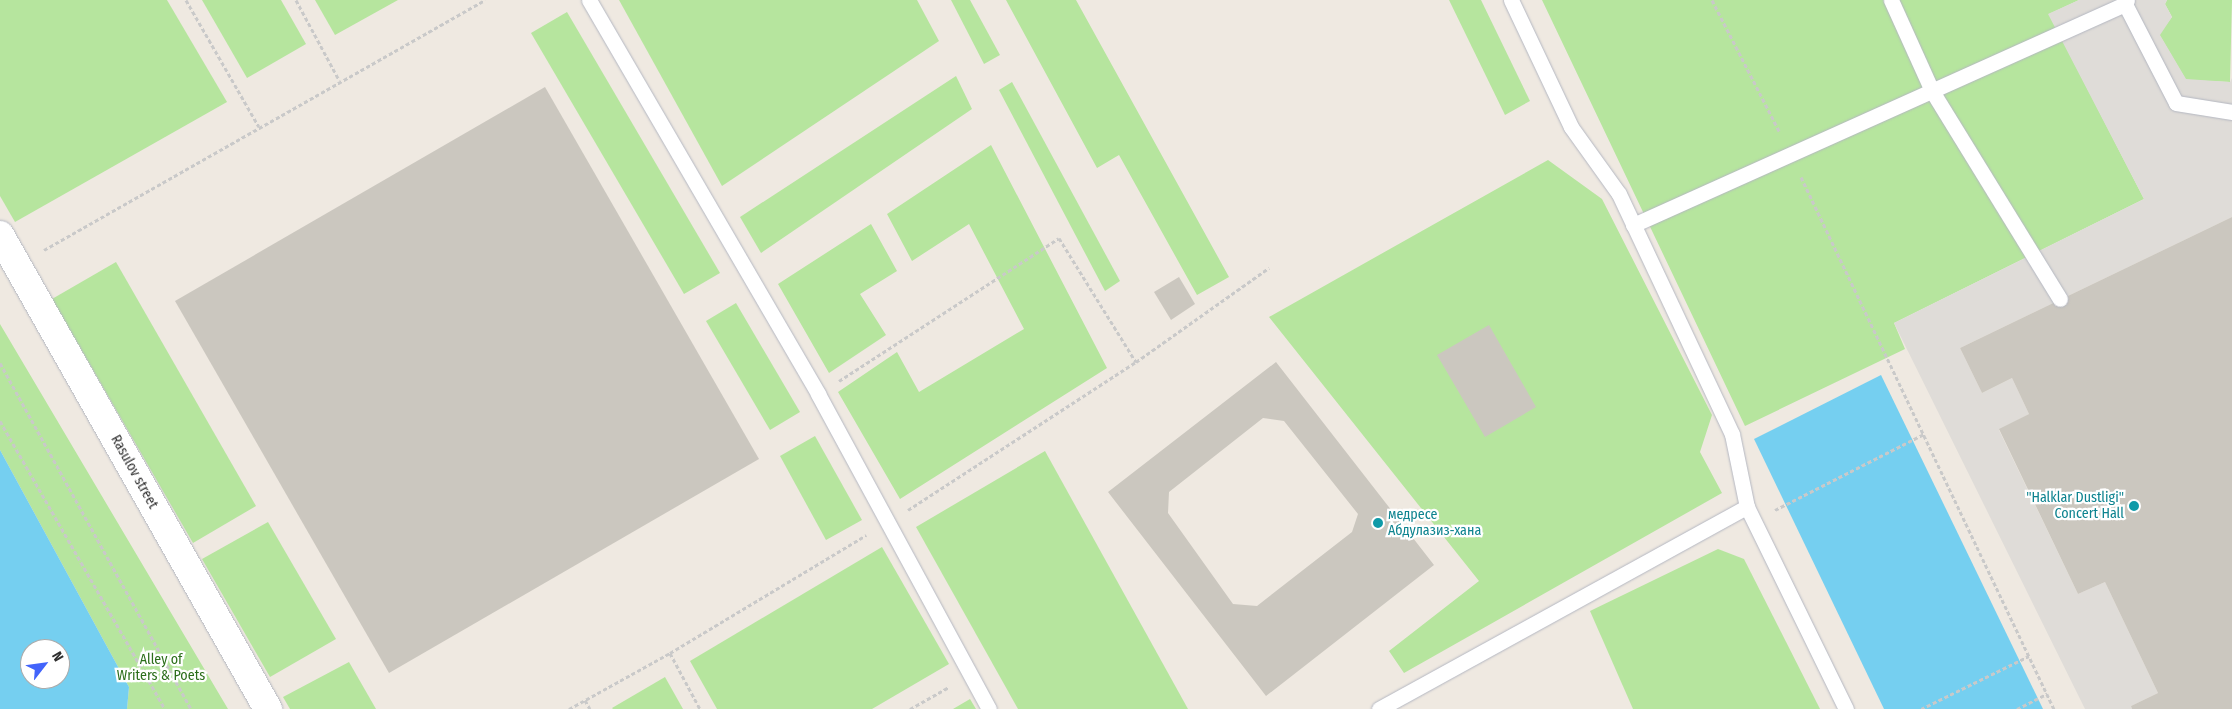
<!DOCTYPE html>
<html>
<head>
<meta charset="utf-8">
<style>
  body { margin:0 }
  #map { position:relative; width:2232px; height:709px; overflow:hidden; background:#efe9e1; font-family:"Fira Sans Condensed",sans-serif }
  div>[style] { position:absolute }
  .green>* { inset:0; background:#b6e59e }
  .plaza>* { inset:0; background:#dfdcd8 }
  .water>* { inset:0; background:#75cff0 }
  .building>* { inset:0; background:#cbc7bf }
  .path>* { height:3px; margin-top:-1.5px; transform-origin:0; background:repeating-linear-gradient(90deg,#c9c9c9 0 4px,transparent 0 6.5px) }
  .roads { filter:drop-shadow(0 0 1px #b4b7c1) drop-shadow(0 0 1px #b4b7c1) }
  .lane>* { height:15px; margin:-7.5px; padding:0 7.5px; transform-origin:7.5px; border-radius:7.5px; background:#fff }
  .street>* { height:28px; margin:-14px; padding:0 14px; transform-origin:14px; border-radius:14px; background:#fff }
  .dots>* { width:14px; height:14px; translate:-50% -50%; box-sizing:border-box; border:2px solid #fff; border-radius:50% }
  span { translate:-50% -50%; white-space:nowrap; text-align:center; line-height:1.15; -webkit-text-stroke:4.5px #fff; paint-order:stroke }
  .street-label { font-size:14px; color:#2e2e2e }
  .culture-label { font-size:14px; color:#0d838f }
  .right { translate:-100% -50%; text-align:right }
  .left { translate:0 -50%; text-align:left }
  .park-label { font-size:14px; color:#2c6e1b }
  .north { position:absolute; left:20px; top:639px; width:50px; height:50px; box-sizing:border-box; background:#fff; border:1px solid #ababab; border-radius:50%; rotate:60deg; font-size:14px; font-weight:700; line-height:20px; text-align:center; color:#2e2e2e }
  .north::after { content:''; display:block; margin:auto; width:18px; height:22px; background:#4264fb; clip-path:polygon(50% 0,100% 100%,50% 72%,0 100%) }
</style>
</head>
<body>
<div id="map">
  <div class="green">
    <div style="clip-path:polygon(0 0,167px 0,227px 102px,15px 222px,0 196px)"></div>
    <div style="clip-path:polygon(202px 0,281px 0,306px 44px,247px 78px)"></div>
    <div style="clip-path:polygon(315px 0,398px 0,335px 35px)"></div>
    <div style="clip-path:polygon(619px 0,917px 0,939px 41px,722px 186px)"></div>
    <div style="clip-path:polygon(951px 0,970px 0,1000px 55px,984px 64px)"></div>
    <div style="clip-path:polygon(1006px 0,1076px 0,1229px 277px,1197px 295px,1119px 155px,1097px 168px)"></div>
    <div style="clip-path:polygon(1449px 0,1481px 0,1530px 101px,1505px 115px)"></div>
    <div style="clip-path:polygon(1542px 0,2079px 0,2049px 14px,2144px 199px,1894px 323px,1905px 349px,1745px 426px)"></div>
    <div style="clip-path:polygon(2167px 0,2232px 0,2230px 82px,2186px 80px,2159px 34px,2172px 17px,2165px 4px)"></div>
    <div style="clip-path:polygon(567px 12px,720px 273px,684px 294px,531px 33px)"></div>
    <div style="clip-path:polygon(956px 76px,972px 109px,761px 253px,740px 217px)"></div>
    <div style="clip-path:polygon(1012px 82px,1120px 281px,1105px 291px,999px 90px)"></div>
    <div style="clip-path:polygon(991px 145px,1107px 368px,900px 499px,838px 392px,897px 352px,919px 392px,1024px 329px,969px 224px,912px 261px,887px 214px)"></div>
    <div style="clip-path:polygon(1548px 160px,1602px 199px,1712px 415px,1700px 452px,1722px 493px,1404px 673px,1389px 651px,1479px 581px,1269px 317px)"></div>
    <div style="clip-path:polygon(871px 224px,897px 271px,860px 294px,886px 335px,829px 373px,778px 284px)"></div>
    <div style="clip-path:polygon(116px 262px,256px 506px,193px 543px,52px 299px)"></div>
    <div style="clip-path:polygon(736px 303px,800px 412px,770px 430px,706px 321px)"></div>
    <div style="clip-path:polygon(0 324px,228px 709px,127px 709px,129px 687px,0 450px)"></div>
    <div style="clip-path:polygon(815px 436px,862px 520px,826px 540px,780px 456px)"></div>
    <div style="clip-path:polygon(1045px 451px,1188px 709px,1018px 709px,916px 527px)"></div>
    <div style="clip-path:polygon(268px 522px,336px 639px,270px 677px,202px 559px)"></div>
    <div style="clip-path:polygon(882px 547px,949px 664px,872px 709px,717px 709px,690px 661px)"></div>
    <div style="clip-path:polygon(1718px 549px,1744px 559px,1820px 709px,1633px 709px,1590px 611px)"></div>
    <div style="clip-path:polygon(349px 662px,376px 709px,290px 709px,283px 697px)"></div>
    <div style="clip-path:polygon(665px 677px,683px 709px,613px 709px,612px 708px)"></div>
    <div style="clip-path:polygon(970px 699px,976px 709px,953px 709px)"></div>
  </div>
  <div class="plaza">
    <div style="clip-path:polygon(2079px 0,2167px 0,2165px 4px,2172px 17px,2160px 35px,2186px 79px,2230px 82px,2232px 78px,2232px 217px,1960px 348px,1982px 393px,2012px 378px,2029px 414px,1999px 430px,2078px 594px,2105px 582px,2158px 693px,2131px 706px,2132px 709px,2085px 709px,1894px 323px,2144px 199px,2048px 14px)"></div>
  </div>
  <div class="water">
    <div style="clip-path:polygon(1881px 375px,2043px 709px,1884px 709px,1754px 439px)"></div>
    <div style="clip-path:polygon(evenodd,0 450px,129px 687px,127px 709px,0 709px,0 450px,30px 649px,60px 649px,60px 679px,30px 679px,30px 649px)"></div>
  </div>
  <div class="building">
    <div style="clip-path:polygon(545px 87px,759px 459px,389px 673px,175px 301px)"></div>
    <div style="clip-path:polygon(2232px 217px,2232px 709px,2132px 709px,2131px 706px,2158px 693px,2105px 582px,2078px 594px,1999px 429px,2029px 414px,2012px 378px,1982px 393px,1960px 348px)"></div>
    <div style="clip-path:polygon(1179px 277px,1195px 304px,1171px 320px,1154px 292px)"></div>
    <div style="clip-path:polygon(1489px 325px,1536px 407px,1485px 437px,1437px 355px)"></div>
    <div style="clip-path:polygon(evenodd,1276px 362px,1434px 565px,1266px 696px,1108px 492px,1276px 362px,1263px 418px,1284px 421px,1358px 514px,1352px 532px,1257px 606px,1233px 604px,1168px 513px,1169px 492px,1263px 418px)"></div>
  </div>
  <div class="path">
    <div style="left:186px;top:0;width:146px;rotate:60.1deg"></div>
    <div style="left:296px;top:0;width:91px;rotate:61.7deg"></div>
    <div style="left:1712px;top:0;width:149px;rotate:62.9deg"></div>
    <div style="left:1801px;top:177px;width:589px;rotate:64.57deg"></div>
    <div style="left:44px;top:250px;width:507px;rotate:-29.55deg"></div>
    <div style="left:0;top:363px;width:395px;rotate:61.1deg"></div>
    <div style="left:839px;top:381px;width:262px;rotate:-33deg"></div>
    <div style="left:1059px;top:238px;width:146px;rotate:58.2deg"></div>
    <div style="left:1136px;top:362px;width:163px;rotate:-35.3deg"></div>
    <div style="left:0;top:421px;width:332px;rotate:60.2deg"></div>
    <div style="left:908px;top:510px;width:272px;rotate:-33deg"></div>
    <div style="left:1775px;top:510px;width:167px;rotate:-27deg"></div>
    <div style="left:670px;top:653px;width:64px;rotate:61.8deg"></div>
    <div style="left:585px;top:700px;width:10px;rotate:61deg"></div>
    <div style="left:569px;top:709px;width:115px;rotate:-29deg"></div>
    <div style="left:670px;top:653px;width:229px;rotate:-31deg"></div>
    <div style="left:910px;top:709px;width:45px;rotate:-29.4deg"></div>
    <div style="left:1921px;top:709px;width:120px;rotate:-26.1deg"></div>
    <div style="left:2017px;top:709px;width:34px;rotate:-27deg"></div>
  </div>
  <div class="roads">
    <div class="lane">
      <div style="left:589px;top:0;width:456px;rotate:59.8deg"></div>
      <div style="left:818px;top:394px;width:358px;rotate:61.5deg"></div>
      <div style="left:1511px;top:0;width:140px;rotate:64.7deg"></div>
      <div style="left:1571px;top:127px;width:82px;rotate:54.4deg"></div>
      <div style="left:1619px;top:194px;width:265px;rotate:64.8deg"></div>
      <div style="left:1732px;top:434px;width:75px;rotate:78.4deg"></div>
      <div style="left:1747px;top:507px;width:225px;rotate:63.9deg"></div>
      <div style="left:1891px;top:0;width:100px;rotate:65.7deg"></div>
      <div style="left:1932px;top:91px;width:244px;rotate:58.4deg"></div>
      <div style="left:2125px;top:4px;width:111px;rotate:62.7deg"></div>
      <div style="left:2176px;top:103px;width:57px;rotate:9.1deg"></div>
      <div style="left:1633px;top:225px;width:539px;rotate:-24.19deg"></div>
      <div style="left:2125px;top:4px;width:4px;rotate:-63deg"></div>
      <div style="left:1379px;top:709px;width:420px;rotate:-28.8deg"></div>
    </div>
    <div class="street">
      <div style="left:0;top:235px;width:545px;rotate:60.52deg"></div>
    </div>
  </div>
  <div class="dots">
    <div style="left:2134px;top:506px;background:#0f9aa8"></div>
    <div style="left:1378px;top:523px;background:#0f9aa8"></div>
  </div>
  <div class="street-label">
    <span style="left:134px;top:472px;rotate:61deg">Rasulov street</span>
  </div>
  <div class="culture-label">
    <span class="right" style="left:2124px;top:506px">"Halklar Dustligi"<br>Concert Hall</span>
    <span class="left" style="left:1388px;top:523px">медресе<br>Абдулазиз-хана</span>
  </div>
  <div class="park-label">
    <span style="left:161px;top:668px">Alley of<br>Writers &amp; Poets</span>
  </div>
  <div class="north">N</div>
</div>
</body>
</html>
